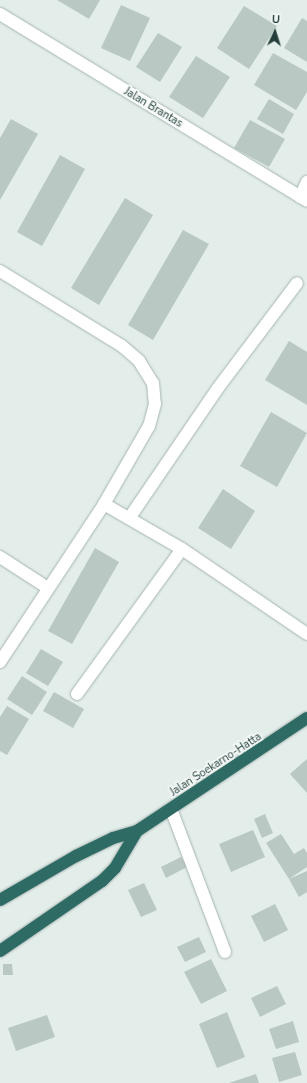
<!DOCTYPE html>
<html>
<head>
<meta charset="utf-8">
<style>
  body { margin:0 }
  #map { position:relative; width:307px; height:1083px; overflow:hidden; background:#e3edea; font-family:"Nunito Sans",sans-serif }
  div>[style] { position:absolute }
  .building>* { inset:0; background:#b9c8c3 }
  .roads { filter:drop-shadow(0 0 1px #a6b5b2) drop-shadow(0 0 1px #a6b5b2) }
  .minor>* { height:12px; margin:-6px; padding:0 6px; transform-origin:6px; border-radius:6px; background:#fff }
  .highway>* { height:12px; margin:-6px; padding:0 6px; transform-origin:6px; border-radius:6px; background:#2f6b65 }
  span { translate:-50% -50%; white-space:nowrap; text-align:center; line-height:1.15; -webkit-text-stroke:3.5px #f4f9f7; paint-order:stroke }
  .street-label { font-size:11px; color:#233e3a }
  .north { position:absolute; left:255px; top:12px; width:40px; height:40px; -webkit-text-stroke:3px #f4f9f7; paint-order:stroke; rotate:4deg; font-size:11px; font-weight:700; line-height:16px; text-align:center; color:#233e3a }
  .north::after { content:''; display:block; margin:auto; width:14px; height:18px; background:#233e3a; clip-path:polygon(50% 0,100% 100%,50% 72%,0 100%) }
</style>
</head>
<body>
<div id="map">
  <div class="building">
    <div style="clip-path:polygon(57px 0,100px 0,89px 19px)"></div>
    <div style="clip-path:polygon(121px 5px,150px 18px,130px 61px,101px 48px)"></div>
    <div style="clip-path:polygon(244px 6px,277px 26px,249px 69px,217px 48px)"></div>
    <div style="clip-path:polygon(302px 18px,307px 21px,307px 62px,284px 48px)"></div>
    <div style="clip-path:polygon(158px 33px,182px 47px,160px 82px,136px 67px)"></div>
    <div style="clip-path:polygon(273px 53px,307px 72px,307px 92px,296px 110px,254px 85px)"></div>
    <div style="clip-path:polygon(196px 56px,230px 77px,203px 118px,169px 97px)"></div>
    <div style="clip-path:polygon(269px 99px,294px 114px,283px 134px,257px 119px)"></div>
    <div style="clip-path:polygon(11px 119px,38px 134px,0 200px,0 138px)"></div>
    <div style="clip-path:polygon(250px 120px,285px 139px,269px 167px,234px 148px)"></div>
    <div style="clip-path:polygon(60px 155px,85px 169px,42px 246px,17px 232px)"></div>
    <div style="clip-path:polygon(125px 198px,153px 215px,99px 305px,71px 288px)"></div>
    <div style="clip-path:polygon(183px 230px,209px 244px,153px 340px,128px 325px)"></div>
    <div style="clip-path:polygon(289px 341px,307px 352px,307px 405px,265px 380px)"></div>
    <div style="clip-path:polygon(271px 412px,307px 433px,277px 487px,240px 466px)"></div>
    <div style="clip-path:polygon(223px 489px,255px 511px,231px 549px,198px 528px)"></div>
    <div style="clip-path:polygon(95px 548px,119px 562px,72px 644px,48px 631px)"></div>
    <div style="clip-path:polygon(41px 649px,63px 662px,48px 686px,26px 673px)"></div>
    <div style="clip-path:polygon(22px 676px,47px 692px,32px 715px,7px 699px)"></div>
    <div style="clip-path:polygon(54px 692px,84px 709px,73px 728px,43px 711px)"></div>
    <div style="clip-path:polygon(7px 706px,29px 719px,7px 755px,0 751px,0 717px)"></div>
    <div style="clip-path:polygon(307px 759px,307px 793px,290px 774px)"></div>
    <div style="clip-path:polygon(265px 814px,273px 833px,262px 838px,254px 819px)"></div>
    <div style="clip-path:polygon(253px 830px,265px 857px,231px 872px,219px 844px)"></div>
    <div style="clip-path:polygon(281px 834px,294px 854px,304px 848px,307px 853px,307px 867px,289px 879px,266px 843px)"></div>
    <div style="clip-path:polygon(181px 857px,187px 867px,166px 878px,161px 867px)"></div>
    <div style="clip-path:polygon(307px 871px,307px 892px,299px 897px,289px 879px)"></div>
    <div style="clip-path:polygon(144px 883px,157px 910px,141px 917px,128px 890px)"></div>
    <div style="clip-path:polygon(275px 904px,288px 930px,264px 942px,251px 916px)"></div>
    <div style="clip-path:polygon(199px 937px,206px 952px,185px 962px,177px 947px)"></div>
    <div style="clip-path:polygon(211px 959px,227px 991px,201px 1004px,184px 972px)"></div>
    <div style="clip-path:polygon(3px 964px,12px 964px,13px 975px,3px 975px)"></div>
    <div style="clip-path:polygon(277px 986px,286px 1004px,260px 1017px,251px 998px)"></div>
    <div style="clip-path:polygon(227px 1012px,245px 1057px,217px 1068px,199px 1024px)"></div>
    <div style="clip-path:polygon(47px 1015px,55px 1037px,16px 1051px,8px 1028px)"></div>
    <div style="clip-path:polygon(293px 1021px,299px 1042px,276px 1049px,269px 1029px)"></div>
    <div style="clip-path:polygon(295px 1052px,302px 1075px,279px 1082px,272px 1058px)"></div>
    <div style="clip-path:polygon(256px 1074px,259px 1083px,229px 1083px)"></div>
  </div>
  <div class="roads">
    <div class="minor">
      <div style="left:0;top:14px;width:359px;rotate:31.3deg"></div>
      <div style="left:300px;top:197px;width:17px;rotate:-65deg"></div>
      <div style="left:0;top:271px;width:143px;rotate:31.6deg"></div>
      <div style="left:122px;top:346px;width:23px;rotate:41deg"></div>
      <div style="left:139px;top:361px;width:26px;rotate:58deg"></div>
      <div style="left:153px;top:383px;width:21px;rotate:85deg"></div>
      <div style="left:155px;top:404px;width:23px;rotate:105deg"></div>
      <div style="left:149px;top:426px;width:90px;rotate:120deg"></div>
      <div style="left:130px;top:517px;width:156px;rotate:-55.7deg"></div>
      <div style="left:218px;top:388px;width:131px;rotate:-53deg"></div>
      <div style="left:0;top:557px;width:57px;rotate:32.9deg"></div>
      <div style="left:0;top:662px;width:189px;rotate:-56.6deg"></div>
      <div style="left:104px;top:504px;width:90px;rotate:30deg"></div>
      <div style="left:182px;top:549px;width:151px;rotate:34.2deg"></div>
      <div style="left:77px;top:694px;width:179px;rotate:-54.1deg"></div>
      <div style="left:171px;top:809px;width:153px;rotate:69.3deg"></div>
    </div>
    <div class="highway">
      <div style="left:0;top:900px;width:88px;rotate:-30.1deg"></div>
      <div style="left:76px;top:856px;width:41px;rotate:-25.9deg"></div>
      <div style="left:113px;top:838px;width:25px;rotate:-16deg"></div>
      <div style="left:137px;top:831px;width:204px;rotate:-33.6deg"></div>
      <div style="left:0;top:951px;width:124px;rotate:-34.5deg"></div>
      <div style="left:102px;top:881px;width:18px;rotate:-45deg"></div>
      <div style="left:115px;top:868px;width:43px;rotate:-59.3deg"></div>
    </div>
  </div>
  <div class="street-label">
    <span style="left:153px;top:108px;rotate:31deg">Jalan Brantas</span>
    <span style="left:216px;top:765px;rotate:-33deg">Jalan Soekarno-Hatta</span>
  </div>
  <div class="north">U</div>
</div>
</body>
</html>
